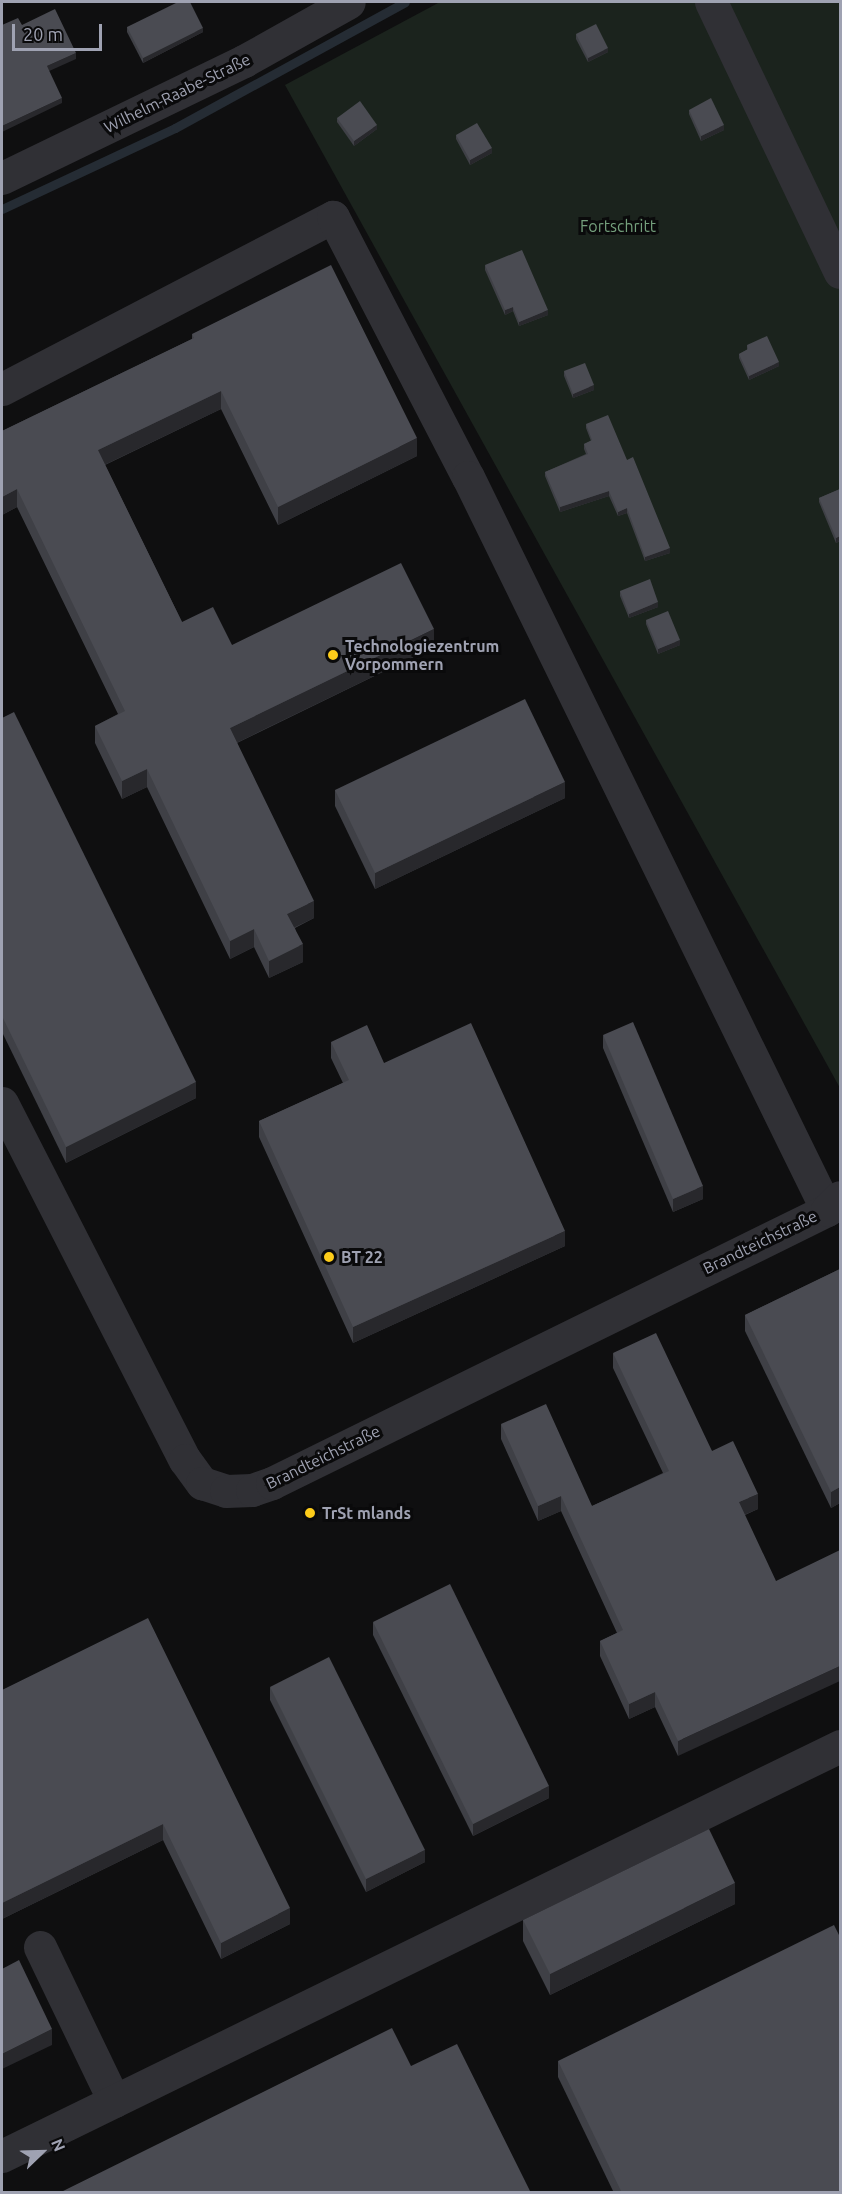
<!DOCTYPE html>
<html>
<head>
<meta charset="utf-8">
<style>
  body { margin:0 }
  #map { position:relative; width:842px; height:2194px; overflow:hidden; background:#0f0f10; font-family:Ubuntu,sans-serif }
  div>[style] { position:absolute }
  .green>* { inset:0; background:#1b231d }
  .stream>* { height:9px; margin:-4.5px; padding:0 4.5px; transform-origin:4.5px; border-radius:4.5px; background:#252c34 }
  .minor>* { height:33px; margin:-16.5px; padding:0 16.5px; transform-origin:16.5px; border-radius:16.5px; background:#303035 }
  .wall>* { inset:0; background:#3f4046 }
  .shaded-wall>* { inset:0; background:#28282c }
  .building>* { inset:0; background:#4a4b52 }
  .dots>* { width:16px; height:16px; translate:-50% -50%; box-sizing:border-box; border:3px solid #0a0a0b; border-radius:50% }
  span { translate:-50% -50%; white-space:nowrap; text-align:center; line-height:1.15; -webkit-text-stroke:6px #0a0a0b; paint-order:stroke }
  .street-label { font-size:16px; color:#9fa2b2 }
  .park-label { font-size:16px; color:#749f7c }
  .poi-label { font-size:16px; color:#9fa2b2; font-weight:700 }
  .left { translate:0 -50%; text-align:left }
  .frame { position:absolute; inset:0; border:3px solid #9fa2b2; pointer-events:none }
  .north { position:absolute; left:12px; top:2122px; width:60px; height:60px; -webkit-text-stroke:4px #0a0a0b; paint-order:stroke; rotate:67deg; font-size:16px; font-weight:700; line-height:24px; text-align:center; color:#9fa2b2 }
  .north::after { content:''; display:block; margin:auto; width:21px; height:27px; background:#9fa2b2; clip-path:polygon(50% 0,100% 100%,50% 72%,0 100%) }
  .scale { position:absolute; left:12px; top:24px; width:90px; height:27px; box-sizing:border-box; border:3px solid #9fa2b2; border-top:0; padding-left:8px; font-size:18px; line-height:21px; white-space:nowrap; color:#9fa2b2; -webkit-text-stroke:4px #0a0a0b; paint-order:stroke }
</style>
</head>
<body>
<div id="map">
  <div class="green">
    <div style="clip-path:polygon(440px 2px,840px 2px,840px 1088px,285px 85px)"></div>
  </div>
  <div class="stream">
    <div style="left:2px;top:209px;width:191px;rotate:-25.1deg"></div>
    <div style="left:175px;top:128px;width:262px;rotate:-28.7deg"></div>
  </div>
  <div class="minor">
    <div style="left:711px;top:2px;width:299px;rotate:64.5deg"></div>
    <div style="left:2px;top:178px;width:269px;rotate:-25.8deg"></div>
    <div style="left:244px;top:61px;width:120px;rotate:-29.3deg"></div>
    <div style="left:2px;top:389px;width:373px;rotate:-27.5deg"></div>
    <div style="left:333px;top:217px;width:293px;rotate:62.6deg"></div>
    <div style="left:468px;top:477px;width:816px;rotate:63.91deg"></div>
    <div style="left:2px;top:1103px;width:401px;rotate:62.9deg"></div>
    <div style="left:185px;top:1460px;width:29px;rotate:54deg"></div>
    <div style="left:202px;top:1483px;width:25px;rotate:18deg"></div>
    <div style="left:226px;top:1491px;width:26px;rotate:-2deg"></div>
    <div style="left:252px;top:1490px;width:21px;rotate:-19deg"></div>
    <div style="left:272px;top:1483px;width:619px;rotate:-26.19deg"></div>
    <div style="left:827px;top:1210px;width:18px;rotate:-45deg"></div>
    <div style="left:40px;top:1947px;width:171px;rotate:64.3deg"></div>
    <div style="left:2px;top:2156px;width:933px;rotate:-26.07deg"></div>
  </div>
  <div class="wall">
    <div style="clip-path:polygon(127px 27px,203px 32px,143px 63px,127px 32px)"></div>
    <div style="clip-path:polygon(576px 34px,608px 52px,588px 62px,576px 39px)"></div>
    <div style="clip-path:polygon(689px 110px,724px 130px,701px 141px,689px 114px)"></div>
    <div style="clip-path:polygon(337px 118px,377px 129px,354px 146px,337px 122px)"></div>
    <div style="clip-path:polygon(456px 135px,492px 153px,470px 165px,456px 139px)"></div>
    <div style="clip-path:polygon(485px 265px,548px 315px,519px 326px,513px 311px,505px 315px,485px 270px)"></div>
    <div style="clip-path:polygon(192px 334px,417px 456px,278px 525px,221px 409px,105px 465px,182px 622px,232px 645px,434px 647px,237px 743px,314px 918px,295px 928px,303px 962px,269px 978px,254px 947px,230px 959px,147px 787px,122px 799px,95px 743px,95px 726px,118px 714px,17px 507px,2px 515px,2px 431px,192px 339px)"></div>
    <div style="clip-path:polygon(747px 345px,779px 366px,749px 380px,739px 358px,739px 354px,747px 350px)"></div>
    <div style="clip-path:polygon(564px 371px,594px 390px,573px 398px,564px 376px)"></div>
    <div style="clip-path:polygon(586px 424px,627px 460px,670px 553px,645px 561px,627px 513px,618px 516px,609px 496px,560px 512px,545px 476px,545px 472px,586px 454px,584px 449px,584px 444px,591px 441px,586px 428px)"></div>
    <div style="clip-path:polygon(840px 489px,840px 541px,836px 543px,819px 502px,819px 498px)"></div>
    <div style="clip-path:polygon(620px 591px,658px 607px,629px 618px,620px 596px)"></div>
    <div style="clip-path:polygon(646px 620px,680px 645px,658px 654px,646px 624px)"></div>
    <div style="clip-path:polygon(2px 718px,196px 1098px,66px 1163px,2px 1032px)"></div>
    <div style="clip-path:polygon(335px 790px,565px 798px,375px 889px,335px 806px)"></div>
    <div style="clip-path:polygon(603px 1035px,703px 1199px,673px 1212px,603px 1048px)"></div>
    <div style="clip-path:polygon(331px 1042px,384px 1063px,565px 1246px,353px 1343px,259px 1137px,259px 1121px,343px 1083px,331px 1058px)"></div>
    <div style="clip-path:polygon(840px 1269px,840px 1503px,831px 1508px,745px 1331px,745px 1315px)"></div>
    <div style="clip-path:polygon(613px 1353px,712px 1451px,758px 1509px,745px 1515px,678px 1756px,655px 1707px,629px 1719px,600px 1656px,600px 1641px,617px 1633px,561px 1511px,538px 1521px,501px 1439px,501px 1424px,592px 1506px,663px 1473px,613px 1368px)"></div>
    <div style="clip-path:polygon(373px 1622px,549px 1798px,473px 1836px,373px 1635px)"></div>
    <div style="clip-path:polygon(270px 1687px,425px 1862px,366px 1892px,270px 1700px)"></div>
    <div style="clip-path:polygon(2px 1690px,290px 1924px,221px 1959px,163px 1840px,2px 1919px)"></div>
    <div style="clip-path:polygon(735px 1904px,550px 1995px,523px 1941px,523px 1920px)"></div>
    <div style="clip-path:polygon(558px 2061px,840px 2193px,614px 2193px,558px 2077px)"></div>
  </div>
  <div class="shaded-wall">
    <div style="clip-path:polygon(203px 28px,203px 32px,143px 63px,143px 58px)"></div>
    <div style="clip-path:polygon(608px 48px,608px 52px,588px 62px,588px 58px)"></div>
    <div style="clip-path:polygon(76px 53px,76px 59px,47px 72px,47px 66px)"></div>
    <div style="clip-path:polygon(62px 98px,62px 103px,2px 132px,2px 126px)"></div>
    <div style="clip-path:polygon(377px 125px,377px 129px,354px 146px,354px 141px)"></div>
    <div style="clip-path:polygon(724px 125px,724px 130px,701px 141px,701px 136px)"></div>
    <div style="clip-path:polygon(492px 148px,492px 153px,470px 165px,470px 160px)"></div>
    <div style="clip-path:polygon(513px 307px,513px 311px,505px 315px,505px 310px)"></div>
    <div style="clip-path:polygon(548px 310px,548px 315px,519px 326px,519px 322px)"></div>
    <div style="clip-path:polygon(779px 362px,779px 366px,749px 380px,749px 376px)"></div>
    <div style="clip-path:polygon(594px 385px,594px 390px,573px 398px,573px 394px)"></div>
    <div style="clip-path:polygon(221px 391px,221px 409px,98px 468px,98px 450px)"></div>
    <div style="clip-path:polygon(417px 438px,417px 456px,278px 525px,278px 507px)"></div>
    <div style="clip-path:polygon(17px 489px,17px 507px,2px 515px,2px 497px)"></div>
    <div style="clip-path:polygon(609px 491px,609px 496px,560px 512px,560px 507px)"></div>
    <div style="clip-path:polygon(627px 508px,627px 513px,618px 516px,618px 512px)"></div>
    <div style="clip-path:polygon(840px 536px,840px 541px,836px 543px,836px 538px)"></div>
    <div style="clip-path:polygon(670px 548px,670px 553px,645px 561px,645px 557px)"></div>
    <div style="clip-path:polygon(658px 602px,658px 607px,629px 618px,629px 614px)"></div>
    <div style="clip-path:polygon(434px 629px,434px 647px,230px 746px,230px 728px)"></div>
    <div style="clip-path:polygon(680px 640px,680px 645px,658px 654px,658px 649px)"></div>
    <div style="clip-path:polygon(147px 769px,147px 787px,122px 799px,122px 781px)"></div>
    <div style="clip-path:polygon(565px 782px,565px 798px,375px 889px,375px 873px)"></div>
    <div style="clip-path:polygon(314px 901px,314px 918px,287px 931px,287px 914px)"></div>
    <div style="clip-path:polygon(254px 929px,254px 947px,230px 959px,230px 941px)"></div>
    <div style="clip-path:polygon(303px 944px,303px 962px,269px 978px,269px 961px)"></div>
    <div style="clip-path:polygon(196px 1082px,196px 1098px,66px 1163px,66px 1147px)"></div>
    <div style="clip-path:polygon(703px 1186px,703px 1199px,673px 1212px,673px 1199px)"></div>
    <div style="clip-path:polygon(565px 1231px,565px 1246px,353px 1343px,353px 1327px)"></div>
    <div style="clip-path:polygon(840px 1487px,840px 1503px,831px 1508px,831px 1492px)"></div>
    <div style="clip-path:polygon(758px 1494px,758px 1509px,739px 1517px,739px 1502px)"></div>
    <div style="clip-path:polygon(561px 1496px,561px 1511px,538px 1521px,538px 1506px)"></div>
    <div style="clip-path:polygon(840px 1666px,840px 1681px,678px 1756px,678px 1741px)"></div>
    <div style="clip-path:polygon(655px 1692px,655px 1707px,629px 1719px,629px 1704px)"></div>
    <div style="clip-path:polygon(549px 1786px,549px 1798px,473px 1836px,473px 1824px)"></div>
    <div style="clip-path:polygon(163px 1824px,163px 1840px,2px 1919px,2px 1903px)"></div>
    <div style="clip-path:polygon(425px 1850px,425px 1862px,366px 1892px,366px 1879px)"></div>
    <div style="clip-path:polygon(735px 1883px,735px 1904px,550px 1995px,550px 1974px)"></div>
    <div style="clip-path:polygon(290px 1908px,290px 1924px,221px 1959px,221px 1943px)"></div>
    <div style="clip-path:polygon(52px 2029px,52px 2045px,2px 2069px,2px 2054px)"></div>
  </div>
  <div class="building">
    <div style="clip-path:polygon(178px 2px,190px 2px,203px 28px,143px 58px,127px 27px)"></div>
    <div style="clip-path:polygon(55px 9px,76px 53px,47px 66px,62px 98px,2px 126px,2px 25px,18px 18px,22px 25px)"></div>
    <div style="clip-path:polygon(596px 24px,608px 48px,588px 58px,576px 34px)"></div>
    <div style="clip-path:polygon(711px 98px,724px 125px,701px 136px,689px 110px)"></div>
    <div style="clip-path:polygon(360px 101px,377px 125px,354px 141px,337px 118px)"></div>
    <div style="clip-path:polygon(477px 123px,492px 148px,470px 160px,456px 135px)"></div>
    <div style="clip-path:polygon(522px 250px,548px 310px,519px 322px,513px 307px,505px 310px,485px 265px)"></div>
    <div style="clip-path:polygon(331px 265px,417px 438px,278px 507px,221px 391px,98px 450px,182px 622px,213px 607px,232px 645px,401px 563px,434px 629px,230px 728px,314px 901px,287px 914px,303px 944px,269px 961px,254px 929px,230px 941px,147px 769px,122px 781px,95px 726px,125px 711px,17px 489px,2px 497px,2px 431px,194px 338px,192px 334px)"></div>
    <div style="clip-path:polygon(767px 336px,779px 362px,749px 376px,739px 354px,748px 349px,747px 345px)"></div>
    <div style="clip-path:polygon(585px 363px,594px 385px,573px 394px,564px 371px)"></div>
    <div style="clip-path:polygon(608px 415px,627px 460px,633px 457px,670px 548px,645px 557px,627px 508px,618px 512px,609px 491px,560px 507px,545px 472px,588px 454px,584px 444px,592px 440px,586px 424px)"></div>
    <div style="clip-path:polygon(840px 489px,840px 536px,836px 538px,819px 498px)"></div>
    <div style="clip-path:polygon(650px 579px,658px 602px,629px 614px,620px 591px)"></div>
    <div style="clip-path:polygon(668px 611px,680px 640px,658px 649px,646px 620px)"></div>
    <div style="clip-path:polygon(525px 699px,565px 782px,375px 873px,335px 790px)"></div>
    <div style="clip-path:polygon(14px 712px,196px 1082px,66px 1147px,2px 1016px,2px 718px)"></div>
    <div style="clip-path:polygon(633px 1022px,703px 1186px,673px 1199px,603px 1035px)"></div>
    <div style="clip-path:polygon(471px 1023px,565px 1231px,353px 1327px,259px 1121px,349px 1080px,331px 1042px,367px 1025px,384px 1063px)"></div>
    <div style="clip-path:polygon(840px 1269px,840px 1487px,831px 1492px,745px 1315px)"></div>
    <div style="clip-path:polygon(656px 1333px,712px 1451px,733px 1441px,758px 1494px,739px 1502px,776px 1581px,840px 1550px,840px 1666px,678px 1741px,655px 1692px,629px 1704px,600px 1641px,623px 1630px,561px 1496px,538px 1506px,501px 1424px,546px 1404px,592px 1506px,669px 1471px,613px 1353px)"></div>
    <div style="clip-path:polygon(450px 1584px,549px 1786px,473px 1824px,373px 1622px)"></div>
    <div style="clip-path:polygon(148px 1618px,290px 1908px,221px 1943px,163px 1824px,2px 1903px,2px 1690px)"></div>
    <div style="clip-path:polygon(329px 1657px,425px 1850px,366px 1879px,270px 1687px)"></div>
    <div style="clip-path:polygon(709px 1829px,735px 1883px,550px 1974px,523px 1920px)"></div>
    <div style="clip-path:polygon(834px 1925px,840px 1937px,840px 2193px,622px 2193px,558px 2061px)"></div>
    <div style="clip-path:polygon(19px 1960px,52px 2029px,2px 2054px,2px 1969px)"></div>
    <div style="clip-path:polygon(392px 2028px,411px 2066px,457px 2044px,531px 2193px,59px 2193px)"></div>
  </div>
  <div class="dots">
    <div style="left:333px;top:655px;background:#fdcc1a"></div>
    <div style="left:329px;top:1257px;background:#fdcc1a"></div>
    <div style="left:310px;top:1513px;background:#fdcc1a"></div>
  </div>
  <div class="street-label">
    <span style="left:177px;top:93px;rotate:-26deg">Wilhelm-Raabe-Straße</span>
    <span style="left:760px;top:1242px;rotate:-26deg">Brandteichstraße</span>
    <span style="left:323px;top:1457px;rotate:-26deg">Brandteichstraße</span>
  </div>
  <div class="park-label">
    <span style="left:618px;top:226px">Fortschritt</span>
  </div>
  <div class="poi-label">
    <span class="left" style="left:345px;top:655px">Technologiezentrum<br>Vorpommern</span>
    <span class="left" style="left:341px;top:1257px">BT 22</span>
    <span class="left" style="left:322px;top:1513px">TrSt mlands</span>
  </div>
  <div class="frame"></div>
  <div class="north">N</div>
  <div class="scale">20 m</div>
</div>
</body>
</html>
